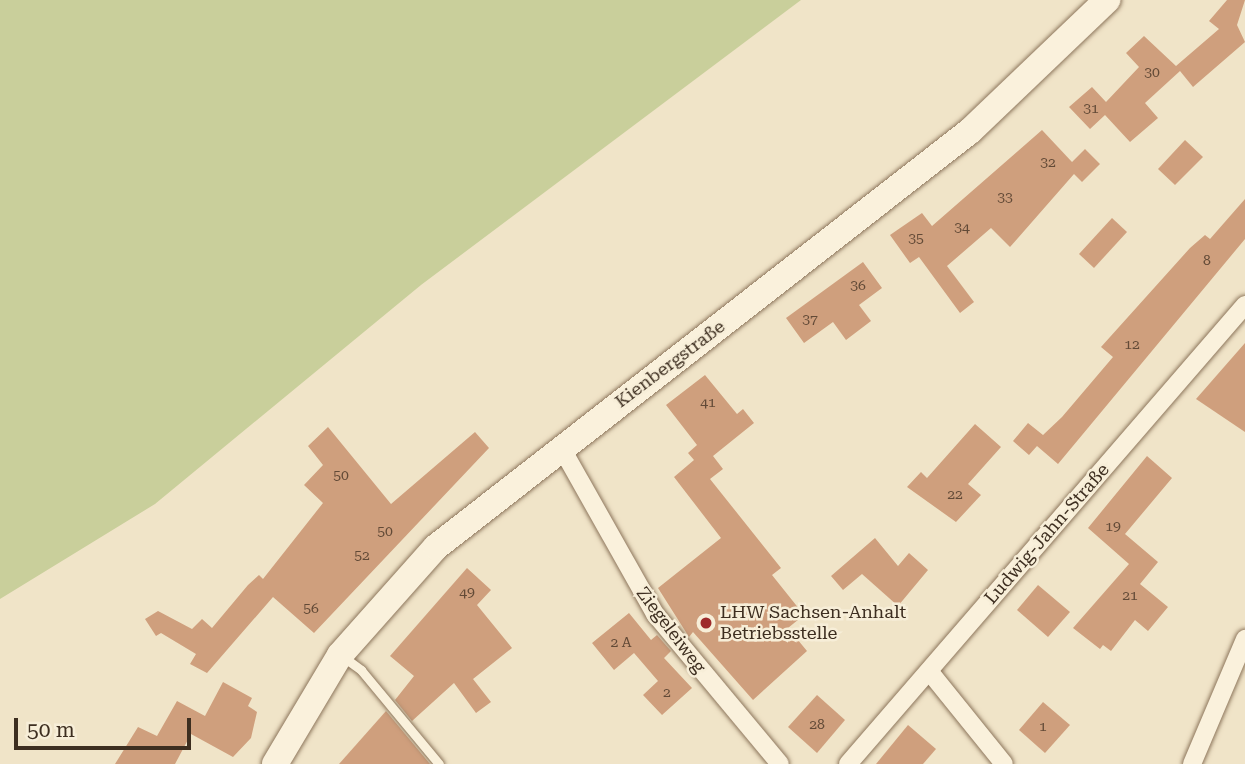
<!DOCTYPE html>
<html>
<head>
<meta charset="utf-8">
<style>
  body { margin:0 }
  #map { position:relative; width:1245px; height:764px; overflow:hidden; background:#f0e4c8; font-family:"Roboto Serif",serif }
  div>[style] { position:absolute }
  .green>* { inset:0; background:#c9cf9b }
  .building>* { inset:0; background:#cf9f7d }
  .roads { filter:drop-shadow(0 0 2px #8d765c) drop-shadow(0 0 2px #8d765c) }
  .lane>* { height:9px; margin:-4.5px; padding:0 4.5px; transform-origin:4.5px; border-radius:4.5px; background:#faf1dc }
  .street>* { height:18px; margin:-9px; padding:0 9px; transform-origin:9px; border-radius:9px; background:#faf1dc }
  .secondary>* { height:26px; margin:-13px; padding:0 13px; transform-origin:13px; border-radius:13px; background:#faf1dc }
  .dots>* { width:19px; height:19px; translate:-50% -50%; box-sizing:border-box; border:4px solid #f7eed8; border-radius:50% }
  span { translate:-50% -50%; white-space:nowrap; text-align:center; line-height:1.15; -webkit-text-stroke:5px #f7eed8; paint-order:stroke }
  .number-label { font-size:14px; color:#624a37 }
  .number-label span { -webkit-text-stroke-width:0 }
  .street-label { font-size:18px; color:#3d2e20 }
  .poi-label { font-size:18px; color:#3d2e20 }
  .left { translate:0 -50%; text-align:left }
  .scale { position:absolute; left:14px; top:718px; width:177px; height:32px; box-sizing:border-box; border:4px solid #3d2e20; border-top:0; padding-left:9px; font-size:21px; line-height:24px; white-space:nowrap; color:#3d2e20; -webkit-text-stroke:5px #f7eed8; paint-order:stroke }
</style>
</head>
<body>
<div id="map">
  <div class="green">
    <div style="clip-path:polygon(0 0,801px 0,421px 285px,155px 504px,0 599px)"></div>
  </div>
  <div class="building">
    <div style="clip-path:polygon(1227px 0,1245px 0,1237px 25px,1245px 42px,1193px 87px,1180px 71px,1145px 103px,1158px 118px,1130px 142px,1105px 115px,1090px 129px,1069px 107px,1092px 87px,1106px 102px,1139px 67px,1126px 53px,1144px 36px,1176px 66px,1219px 29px,1209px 21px)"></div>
    <div style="clip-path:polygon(1042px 130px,1072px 162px,1085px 149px,1100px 164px,1082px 182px,1074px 174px,1010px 247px,991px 228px,947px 266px,974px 302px,960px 313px,919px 257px,910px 263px,890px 235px,922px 213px,932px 226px)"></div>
    <div style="clip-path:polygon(1185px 140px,1203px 157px,1175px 185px,1158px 169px)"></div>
    <div style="clip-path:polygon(1245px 199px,1245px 239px,1058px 464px,1037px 446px,1029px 455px,1013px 441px,1028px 423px,1043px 435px,1062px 417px,1113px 357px,1101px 347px,1190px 248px,1205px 235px,1210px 239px)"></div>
    <div style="clip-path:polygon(1112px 218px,1127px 232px,1094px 268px,1079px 254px)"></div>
    <div style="clip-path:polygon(863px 262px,882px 288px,859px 305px,871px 321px,846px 340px,833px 322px,804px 343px,786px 318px)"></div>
    <div style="clip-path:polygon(1245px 343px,1245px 432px,1196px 399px)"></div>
    <div style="clip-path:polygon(705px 375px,737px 414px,743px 409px,754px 423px,713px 456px,723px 469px,710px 479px,781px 568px,772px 575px,804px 615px,788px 628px,807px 651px,753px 700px,693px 632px,689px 637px,658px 588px,721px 538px,674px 477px,694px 460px,688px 453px,697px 445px,666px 405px)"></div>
    <div style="clip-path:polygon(975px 424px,1001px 447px,968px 484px,981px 495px,956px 522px,907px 487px,921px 472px,927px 478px)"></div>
    <div style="clip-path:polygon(328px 427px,391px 504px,475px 432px,489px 448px,314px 633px,273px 597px,207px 673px,190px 664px,196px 654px,161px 633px,156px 636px,145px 619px,158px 611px,192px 629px,202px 619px,212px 628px,248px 585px,259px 575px,263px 579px,323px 503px,304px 485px,323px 465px,308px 446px)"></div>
    <div style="clip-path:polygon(1147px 456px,1172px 478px,1125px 534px,1158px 562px,1140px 584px,1168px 607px,1148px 631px,1135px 620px,1111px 651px,1103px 645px,1100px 649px,1073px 628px,1129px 564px,1088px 528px)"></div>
    <div style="clip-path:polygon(875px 538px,898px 566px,909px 553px,928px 570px,898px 606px,862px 574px,843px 590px,831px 576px)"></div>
    <div style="clip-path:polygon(467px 568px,491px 590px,477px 605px,512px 648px,473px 679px,491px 702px,476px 713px,454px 683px,412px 721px,395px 700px,414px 676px,390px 656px)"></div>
    <div style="clip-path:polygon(1038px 585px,1070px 612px,1048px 637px,1017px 610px)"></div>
    <div style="clip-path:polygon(629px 613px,651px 640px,657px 635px,671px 651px,664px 658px,692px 688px,662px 715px,643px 695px,658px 681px,634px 653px,614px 670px,592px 643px)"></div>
    <div style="clip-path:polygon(223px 682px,252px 698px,248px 706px,257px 712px,251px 738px,233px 757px,191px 734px,175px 764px,115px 764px,138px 727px,157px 736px,177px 701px,205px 716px)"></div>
    <div style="clip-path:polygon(817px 695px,845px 720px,817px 753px,788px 727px)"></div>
    <div style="clip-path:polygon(1043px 702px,1070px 725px,1045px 753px,1019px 730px)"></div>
    <div style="clip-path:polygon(386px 711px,430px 764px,339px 764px)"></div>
    <div style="clip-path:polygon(908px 725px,936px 749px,923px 764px,876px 764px)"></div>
  </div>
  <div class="roads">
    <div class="lane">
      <div style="left:342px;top:656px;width:24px;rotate:36deg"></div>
      <div style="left:361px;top:670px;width:122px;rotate:50.3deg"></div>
    </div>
    <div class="street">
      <div style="left:561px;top:447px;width:192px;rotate:60.6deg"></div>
      <div style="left:655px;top:614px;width:195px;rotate:50.2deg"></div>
      <div style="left:929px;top:671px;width:119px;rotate:51.1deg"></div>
      <div style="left:848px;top:764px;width:607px;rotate:-49.14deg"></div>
      <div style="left:1192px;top:764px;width:136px;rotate:-67deg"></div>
    </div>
    <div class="secondary">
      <div style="left:275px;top:764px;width:127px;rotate:-59.2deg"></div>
      <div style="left:340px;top:655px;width:144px;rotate:-48.4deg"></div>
      <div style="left:436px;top:547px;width:677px;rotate:-37.92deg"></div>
      <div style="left:970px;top:131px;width:190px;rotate:-43.7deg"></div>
    </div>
  </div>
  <div class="dots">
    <div style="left:706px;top:623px;background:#9e2a2b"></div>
  </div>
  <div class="number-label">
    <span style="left:1152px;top:72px">30</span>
    <span style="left:1091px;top:108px">31</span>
    <span style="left:1048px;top:162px">32</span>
    <span style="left:1005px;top:197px">33</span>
    <span style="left:962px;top:227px">34</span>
    <span style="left:916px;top:238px">35</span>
    <span style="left:1207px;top:260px">8</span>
    <span style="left:858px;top:285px">36</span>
    <span style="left:810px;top:319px">37</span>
    <span style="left:1132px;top:344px">12</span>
    <span style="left:708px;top:402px">41</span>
    <span style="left:341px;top:475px">50</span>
    <span style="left:955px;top:494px">22</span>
    <span style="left:1113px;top:526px">19</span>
    <span style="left:385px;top:531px">50</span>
    <span style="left:362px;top:555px">52</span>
    <span style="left:467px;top:592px">49</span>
    <span style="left:1130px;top:595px">21</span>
    <span style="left:311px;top:608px">56</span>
    <span style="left:621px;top:642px">2 A</span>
    <span style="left:667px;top:692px">2</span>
    <span style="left:817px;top:724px">28</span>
    <span style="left:1043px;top:726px">1</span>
  </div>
  <div class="street-label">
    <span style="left:670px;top:364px;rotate:-37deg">Kienbergstraße</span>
    <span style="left:1047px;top:534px;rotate:-49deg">Ludwig-Jahn-Straße</span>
    <span style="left:671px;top:630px;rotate:53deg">Ziegeleiweg</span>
  </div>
  <div class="poi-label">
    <span class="left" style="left:720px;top:623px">LHW Sachsen-Anhalt<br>Betriebsstelle</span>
  </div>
  <div class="scale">50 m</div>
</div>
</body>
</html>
